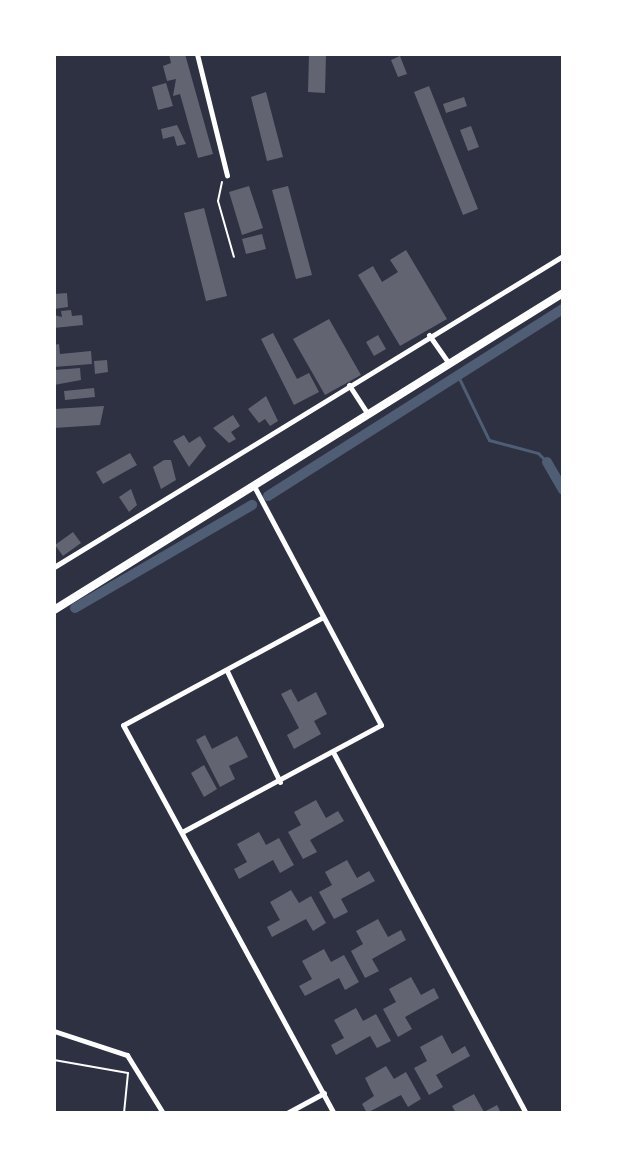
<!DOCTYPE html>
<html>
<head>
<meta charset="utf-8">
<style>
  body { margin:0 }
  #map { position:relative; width:617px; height:1167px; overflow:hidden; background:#2d3142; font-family:"PT Serif",serif }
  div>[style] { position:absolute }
  .stream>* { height:3px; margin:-1.5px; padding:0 1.5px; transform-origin:1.5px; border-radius:1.5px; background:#4f5d75 }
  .canal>* { height:10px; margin:-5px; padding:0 5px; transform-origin:5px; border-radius:5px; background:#4f5d75 }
  .building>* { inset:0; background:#626471 }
  .path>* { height:2px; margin:-1px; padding:0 1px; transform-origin:1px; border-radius:1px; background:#fff }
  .minor>* { height:5px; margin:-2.5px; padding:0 2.5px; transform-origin:2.5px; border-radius:2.5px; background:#fff }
  .trunk>* { height:8px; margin:-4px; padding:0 4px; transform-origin:4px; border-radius:4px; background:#fff }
  span { translate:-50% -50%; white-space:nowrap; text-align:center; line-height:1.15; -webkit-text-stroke:8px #fff; paint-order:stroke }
  .frame { position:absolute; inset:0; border:56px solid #fff; pointer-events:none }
</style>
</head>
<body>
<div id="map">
  <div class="stream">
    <div style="left:458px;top:376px;width:71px;rotate:64.2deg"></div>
    <div style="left:489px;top:440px;width:51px;rotate:14.9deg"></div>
    <div style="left:538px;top:453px;width:13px;rotate:45deg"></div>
  </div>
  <div class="canal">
    <div style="left:547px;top:462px;width:32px;rotate:60deg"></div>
    <div style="left:268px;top:496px;width:349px;rotate:-32.4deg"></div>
    <div style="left:75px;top:608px;width:205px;rotate:-30.2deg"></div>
  </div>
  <div class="building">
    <div style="clip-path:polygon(169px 54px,185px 54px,213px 154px,198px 158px,180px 94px,173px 96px,176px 79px,167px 81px,163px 66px,171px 63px)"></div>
    <div style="clip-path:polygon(309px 54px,326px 54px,325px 93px,308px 92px)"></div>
    <div style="clip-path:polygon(400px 56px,407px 74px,398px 77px,391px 60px)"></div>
    <div style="clip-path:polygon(166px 83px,173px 106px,158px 110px,152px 87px)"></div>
    <div style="clip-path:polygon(429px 86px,478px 209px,463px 215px,414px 92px)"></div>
    <div style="clip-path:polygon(266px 92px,283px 157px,267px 161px,251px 97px)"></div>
    <div style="clip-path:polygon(464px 97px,467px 106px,446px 113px,443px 104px)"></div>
    <div style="clip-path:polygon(177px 125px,186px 144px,177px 146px,174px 136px,163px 139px,161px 129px)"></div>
    <div style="clip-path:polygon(471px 126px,479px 147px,468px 151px,460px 130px)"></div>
    <div style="clip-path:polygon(249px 186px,263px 228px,242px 235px,229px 192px)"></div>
    <div style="clip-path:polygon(288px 186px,312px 275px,296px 279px,272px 190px)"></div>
    <div style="clip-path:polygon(204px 208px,227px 296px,206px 301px,184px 213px)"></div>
    <div style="clip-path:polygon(262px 234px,266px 249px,246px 254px,242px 239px)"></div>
    <div style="clip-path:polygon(406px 250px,447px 319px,400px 346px,358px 275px,373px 266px,382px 282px,398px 272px,390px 260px)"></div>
    <div style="clip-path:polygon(67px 293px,68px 307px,54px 309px,54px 294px)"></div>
    <div style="clip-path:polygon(71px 310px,72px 316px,82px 315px,83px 325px,54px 328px,54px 315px,62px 317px,61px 311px)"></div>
    <div style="clip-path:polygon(329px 319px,361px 375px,325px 395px,293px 339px)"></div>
    <div style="clip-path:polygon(273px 333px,297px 379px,309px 373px,319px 392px,294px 405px,261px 339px)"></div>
    <div style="clip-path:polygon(378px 335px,386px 349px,374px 356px,366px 342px)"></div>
    <div style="clip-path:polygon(59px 344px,60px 354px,91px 351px,92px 364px,54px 367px,54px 345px)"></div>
    <div style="clip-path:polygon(107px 360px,108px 372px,95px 374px,94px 361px)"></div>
    <div style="clip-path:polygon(80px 368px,81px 380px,54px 385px,54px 370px)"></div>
    <div style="clip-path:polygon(94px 388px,95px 397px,65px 400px,64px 391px)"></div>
    <div style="clip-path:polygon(266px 396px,278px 421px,270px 426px,265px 419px,259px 423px,248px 409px)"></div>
    <div style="clip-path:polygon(104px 406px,100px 425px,54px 428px,54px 409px)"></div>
    <div style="clip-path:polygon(233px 415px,240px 426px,231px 432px,236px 439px,229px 443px,213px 428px)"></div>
    <div style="clip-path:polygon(184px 435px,189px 443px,200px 436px,206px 446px,189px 467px,173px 441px)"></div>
    <div style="clip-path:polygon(130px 453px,137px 465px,103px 484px,96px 472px)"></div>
    <div style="clip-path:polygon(164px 460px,171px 460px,176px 480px,161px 489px,153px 467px)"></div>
    <div style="clip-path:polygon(131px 489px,137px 505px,129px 512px,119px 497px)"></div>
    <div style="clip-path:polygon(73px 532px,81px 543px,63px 556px,55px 545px)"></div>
    <div style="clip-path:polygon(291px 689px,298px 702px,316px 692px,327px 714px,314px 721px,321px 734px,294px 749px,287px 735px,299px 728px,281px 694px)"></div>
    <div style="clip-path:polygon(205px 735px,212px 749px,237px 736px,248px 757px,229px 766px,235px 779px,220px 787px,196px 740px)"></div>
    <div style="clip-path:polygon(204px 765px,217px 789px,204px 797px,191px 773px)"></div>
    <div style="clip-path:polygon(316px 800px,326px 818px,338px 811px,344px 821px,310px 840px,317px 852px,303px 859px,288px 832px,301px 825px,294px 812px)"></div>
    <div style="clip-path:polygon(259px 832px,266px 845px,279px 838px,294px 865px,280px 873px,273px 860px,239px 879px,234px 869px,247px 862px,237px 844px)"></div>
    <div style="clip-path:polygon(347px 860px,357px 878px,369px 871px,375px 881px,341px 899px,348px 912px,334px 919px,319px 892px,332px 885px,325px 872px)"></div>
    <div style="clip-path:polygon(291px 890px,299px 903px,311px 896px,326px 923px,313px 931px,306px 919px,272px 937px,267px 927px,280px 920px,270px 902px)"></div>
    <div style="clip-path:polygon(378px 919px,388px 937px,401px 930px,406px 940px,372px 959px,379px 971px,365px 978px,351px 951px,363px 944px,356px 931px)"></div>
    <div style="clip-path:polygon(324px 949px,331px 962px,344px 955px,359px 982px,345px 990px,339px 978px,305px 996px,299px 986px,312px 979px,302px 961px)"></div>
    <div style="clip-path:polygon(411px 977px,421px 995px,434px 988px,439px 998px,405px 1017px,412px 1029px,398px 1037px,383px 1009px,396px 1002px,389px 989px)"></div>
    <div style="clip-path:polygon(356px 1008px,363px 1021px,376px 1014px,391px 1041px,377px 1048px,370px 1036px,336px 1055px,331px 1045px,344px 1038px,334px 1020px)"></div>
    <div style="clip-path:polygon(442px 1035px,452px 1054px,465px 1046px,470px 1056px,436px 1075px,443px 1087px,429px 1095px,414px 1068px,427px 1061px,420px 1047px)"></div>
    <div style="clip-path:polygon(386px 1066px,394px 1079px,406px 1072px,421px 1099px,408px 1107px,401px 1095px,367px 1113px,362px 1104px,374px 1096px,365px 1078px)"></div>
    <div style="clip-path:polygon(474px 1094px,484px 1112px,497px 1105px,501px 1113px,456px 1113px,452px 1106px)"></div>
  </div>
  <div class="path">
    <div style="left:222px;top:182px;width:19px;rotate:102deg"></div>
    <div style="left:218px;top:201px;width:58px;rotate:74.1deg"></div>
    <div style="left:54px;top:1060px;width:75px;rotate:10deg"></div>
    <div style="left:128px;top:1073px;width:40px;rotate:95.7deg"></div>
  </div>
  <div class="minor">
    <div style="left:197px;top:54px;width:125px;rotate:76.1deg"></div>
    <div style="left:429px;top:335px;width:35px;rotate:55deg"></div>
    <div style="left:349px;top:385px;width:35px;rotate:57deg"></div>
    <div style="left:54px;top:567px;width:596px;rotate:-31.43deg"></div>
    <div style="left:323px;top:617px;width:227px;rotate:151.6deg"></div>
    <div style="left:123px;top:725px;width:442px;rotate:61.5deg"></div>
    <div style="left:227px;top:671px;width:123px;rotate:64.5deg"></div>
    <div style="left:333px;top:752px;width:409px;rotate:61.9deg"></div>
    <div style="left:182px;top:832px;width:226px;rotate:-28.3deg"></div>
    <div style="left:381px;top:725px;width:271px;rotate:-118deg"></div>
    <div style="left:54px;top:1031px;width:77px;rotate:18.2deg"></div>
    <div style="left:127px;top:1055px;width:68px;rotate:58.2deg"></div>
    <div style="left:287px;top:1113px;width:42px;rotate:-28.4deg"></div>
  </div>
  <div class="trunk">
    <div style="left:54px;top:610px;width:600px;rotate:-31.91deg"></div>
  </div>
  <div class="frame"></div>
</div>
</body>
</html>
